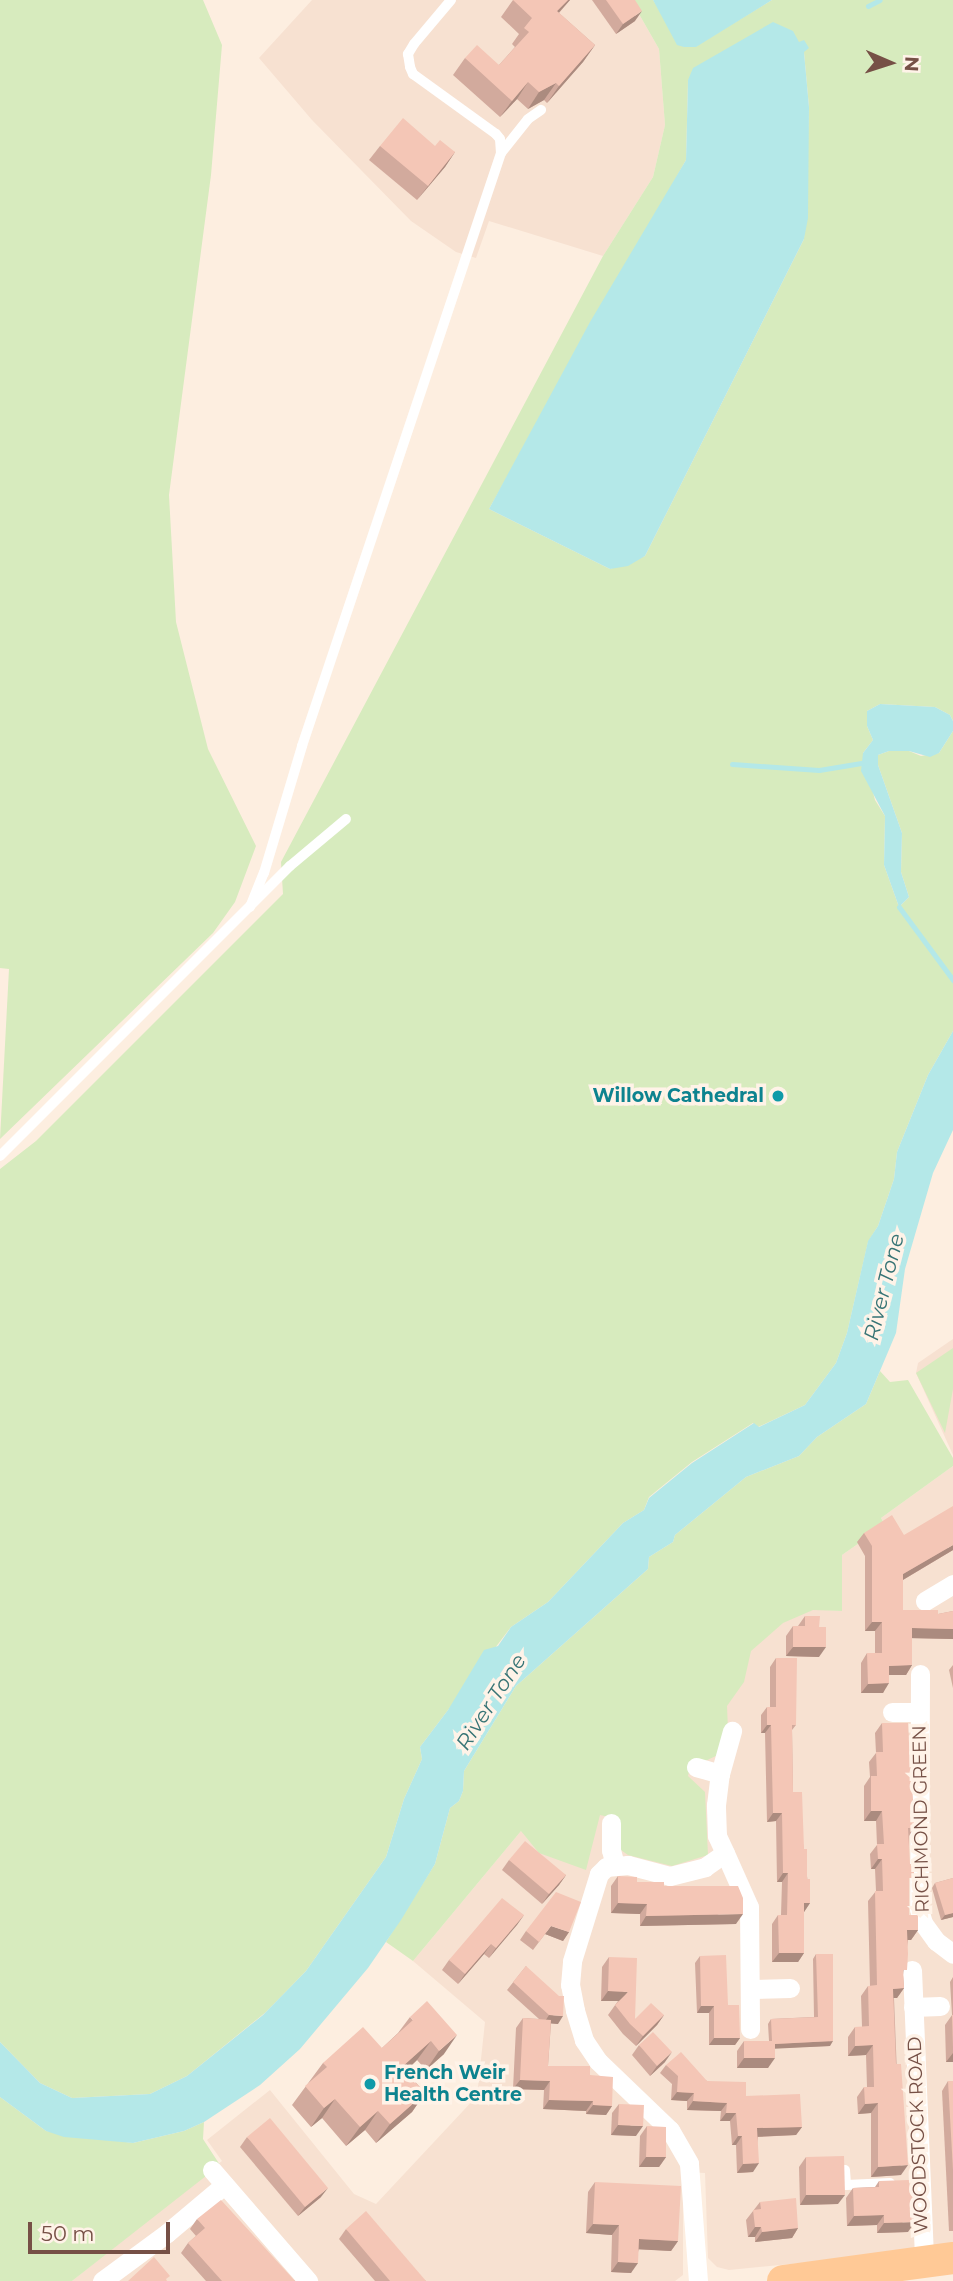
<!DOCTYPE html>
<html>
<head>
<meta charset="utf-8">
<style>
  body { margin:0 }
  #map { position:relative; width:953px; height:2281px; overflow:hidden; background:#fdeee0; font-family:Montserrat,sans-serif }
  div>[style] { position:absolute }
  .residential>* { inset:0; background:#f7e1d1 }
  .green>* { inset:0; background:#d7ebbe }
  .water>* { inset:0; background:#b4e8e8 }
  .stream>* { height:5px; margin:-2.5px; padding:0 2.5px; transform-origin:2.5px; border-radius:2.5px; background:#b4e8e8 }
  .lane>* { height:10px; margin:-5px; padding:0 5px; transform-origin:5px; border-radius:5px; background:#fff }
  .street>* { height:19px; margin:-9.5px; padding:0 9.5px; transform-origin:9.5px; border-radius:9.5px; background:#fff }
  .primary>* { height:32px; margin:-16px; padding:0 16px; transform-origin:16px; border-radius:16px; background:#ffc996 }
  .wall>* { inset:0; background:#d2aa9d }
  .shaded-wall>* { inset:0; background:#ab8b7f }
  .building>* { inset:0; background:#f4c6b6 }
  .dots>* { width:19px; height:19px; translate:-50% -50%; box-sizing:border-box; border:4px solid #fff3e8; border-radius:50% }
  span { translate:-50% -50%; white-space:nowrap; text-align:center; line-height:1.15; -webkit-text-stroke:7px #fff3e8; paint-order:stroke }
  .culture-label { font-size:19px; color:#0d838f; font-weight:700 }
  .right { translate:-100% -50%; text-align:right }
  .left { translate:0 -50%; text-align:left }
  .street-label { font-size:19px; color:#765046 }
  .water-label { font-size:21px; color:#377475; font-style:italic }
  .north { position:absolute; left:855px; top:28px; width:70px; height:70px; -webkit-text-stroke:5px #fff3e8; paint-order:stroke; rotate:93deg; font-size:19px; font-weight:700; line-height:28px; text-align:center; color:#765046 }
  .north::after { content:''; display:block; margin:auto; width:24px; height:32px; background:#765046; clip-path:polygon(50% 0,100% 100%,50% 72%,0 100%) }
  .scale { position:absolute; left:28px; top:2222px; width:142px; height:32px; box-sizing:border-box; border:4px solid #765046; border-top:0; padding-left:9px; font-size:21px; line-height:24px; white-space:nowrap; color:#765046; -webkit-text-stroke:5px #fff3e8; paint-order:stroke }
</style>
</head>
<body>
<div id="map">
  <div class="residential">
    <div style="clip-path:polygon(312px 0,631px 0,659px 49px,665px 125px,653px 177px,603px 256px,489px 221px,476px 258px,456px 252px,411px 221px,312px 120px,259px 58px)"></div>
    <div style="clip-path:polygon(953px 1339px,953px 1455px,916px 1373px,918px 1363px)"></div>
    <div style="clip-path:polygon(953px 1466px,953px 2243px,863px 2257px,729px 2270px,717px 2267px,708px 2258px,705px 2173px,683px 2172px,683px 2275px,675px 2281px,72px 2281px,222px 2161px,207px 2140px,270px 2090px,354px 2194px,376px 2204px,477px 2096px,485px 2022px,413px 1961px,521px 1831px,781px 1607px,842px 1611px,842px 1555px,885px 1525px,881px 1518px)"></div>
  </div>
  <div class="green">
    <div style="clip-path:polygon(0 0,203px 0,222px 45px,211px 175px,169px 495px,176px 622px,208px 749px,256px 846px,235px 902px,213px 933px,0 1139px,9px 969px,0 968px)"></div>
    <div style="clip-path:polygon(evenodd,631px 0,653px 0,684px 47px,696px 46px,772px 0,953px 0,953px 721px,950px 715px,935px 707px,880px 704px,867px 711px,867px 726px,873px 740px,863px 753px,875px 800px,885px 816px,884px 865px,899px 907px,909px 897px,901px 872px,902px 833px,878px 765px,878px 755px,889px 751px,909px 751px,921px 756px,939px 753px,953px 731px,953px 1031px,928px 1075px,897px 1152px,894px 1179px,878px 1226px,868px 1242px,847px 1333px,836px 1363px,805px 1405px,758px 1427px,753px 1423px,692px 1462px,649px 1497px,644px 1510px,623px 1523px,548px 1602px,511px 1627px,420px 1747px,422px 1759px,404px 1799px,386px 1857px,306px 1971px,266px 2012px,187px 2076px,150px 2094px,72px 2098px,40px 2083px,0 2042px,0 1169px,36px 1141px,283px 894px,281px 862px,603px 256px,653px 177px,665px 125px,659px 49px,631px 0,804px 52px,809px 107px,804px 239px,645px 556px,610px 569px,489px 509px,686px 160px,688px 80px,804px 52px)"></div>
    <div style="clip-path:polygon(953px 1348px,953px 1389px,945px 1433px,916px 1373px)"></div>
    <div style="clip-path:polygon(880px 1371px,890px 1382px,908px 1380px,953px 1458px,953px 1466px,881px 1518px,885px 1525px,842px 1555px,842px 1611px,813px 1610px,783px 1623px,751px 1651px,744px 1682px,727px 1706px,728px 1729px,718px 1755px,703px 1762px,692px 1759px,688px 1776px,705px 1792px,708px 1855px,672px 1866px,628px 1855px,618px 1848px,618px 1819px,600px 1815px,586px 1870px,539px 1853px,521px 1831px,413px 1961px,386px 1942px,435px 1864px,450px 1808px,459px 1801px,463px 1791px,464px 1771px,516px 1686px,648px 1569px,649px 1557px,673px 1542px,675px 1535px,746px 1477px,799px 1456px,817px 1437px,866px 1404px)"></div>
    <div style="clip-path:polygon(0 2097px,46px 2131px,133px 2143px,184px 2131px,204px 2122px,203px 2139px,220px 2165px,72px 2281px,0 2281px)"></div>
  </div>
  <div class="water">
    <div style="clip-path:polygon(653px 0,772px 0,696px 47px,684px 47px,677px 45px)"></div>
    <div style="clip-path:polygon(773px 22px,793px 31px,799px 42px,804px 40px,809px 48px,804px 52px,809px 107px,808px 218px,804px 239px,645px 556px,628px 566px,610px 569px,489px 509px,590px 322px,686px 160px,688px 80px,693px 68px)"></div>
    <div style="clip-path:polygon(880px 704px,935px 707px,950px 715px,953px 721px,953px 731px,939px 753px,930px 757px,909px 751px,889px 751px,878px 755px,878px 765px,902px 833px,901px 872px,909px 897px,899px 907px,884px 865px,885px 816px,861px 771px,863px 753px,873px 740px,867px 726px,867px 711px)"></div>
    <div style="clip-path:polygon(953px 1031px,953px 1130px,933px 1173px,905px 1269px,896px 1333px,866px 1404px,817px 1437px,799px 1456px,746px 1477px,675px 1535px,673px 1542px,649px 1557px,648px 1569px,516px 1686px,464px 1771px,463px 1791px,459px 1801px,450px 1808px,435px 1864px,401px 1920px,368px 1968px,300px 2049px,260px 2085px,204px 2122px,184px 2131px,133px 2143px,64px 2137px,46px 2131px,0 2097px,0 2042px,40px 2083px,72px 2098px,150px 2094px,187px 2076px,263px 2015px,306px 1971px,386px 1857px,404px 1799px,422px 1759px,420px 1747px,448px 1710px,484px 1650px,498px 1646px,511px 1627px,548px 1602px,623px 1523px,644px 1510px,649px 1498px,692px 1463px,754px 1423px,759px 1427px,805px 1405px,836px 1363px,847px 1333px,868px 1241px,878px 1226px,894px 1179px,897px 1152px,928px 1075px)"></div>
  </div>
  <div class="stream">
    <div style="left:868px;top:6px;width:13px;rotate:-27deg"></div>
    <div style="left:732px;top:764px;width:87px;rotate:3.9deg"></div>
    <div style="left:819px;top:770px;width:49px;rotate:-9.5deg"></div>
    <div style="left:899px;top:907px;width:91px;rotate:53.5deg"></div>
  </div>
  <div class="lane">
    <div style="left:451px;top:0;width:57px;rotate:130.1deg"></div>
    <div style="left:414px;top:44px;width:12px;rotate:121deg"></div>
    <div style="left:408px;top:54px;width:13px;rotate:81deg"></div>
    <div style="left:410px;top:67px;width:8px;rotate:67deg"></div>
    <div style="left:413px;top:74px;width:102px;rotate:35.9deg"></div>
    <div style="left:496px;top:134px;width:6px;rotate:51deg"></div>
    <div style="left:500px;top:139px;width:14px;rotate:86deg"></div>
    <div style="left:250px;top:907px;width:37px;rotate:-68deg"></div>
    <div style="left:264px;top:873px;width:133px;rotate:-73.3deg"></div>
    <div style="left:302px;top:746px;width:625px;rotate:-71.45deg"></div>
    <div style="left:501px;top:153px;width:43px;rotate:-51.5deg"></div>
    <div style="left:528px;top:119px;width:16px;rotate:-35deg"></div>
    <div style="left:0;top:1156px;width:410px;rotate:-45deg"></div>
    <div style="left:290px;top:866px;width:73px;rotate:-40deg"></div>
    <div style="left:845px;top:2170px;width:15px;rotate:86deg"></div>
    <div style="left:846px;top:2185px;width:44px;rotate:-2.6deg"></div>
  </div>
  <div class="street">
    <div style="left:925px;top:1601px;width:33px;rotate:-31deg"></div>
    <div style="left:920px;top:1674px;width:235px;rotate:90.2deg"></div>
    <div style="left:919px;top:1909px;width:15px;rotate:74deg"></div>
    <div style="left:923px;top:1923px;width:22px;rotate:54deg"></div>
    <div style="left:936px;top:1941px;width:21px;rotate:37deg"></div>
    <div style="left:892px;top:1712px;width:27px"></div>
    <div style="left:696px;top:1767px;width:25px;rotate:16deg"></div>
    <div style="left:611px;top:1823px;width:27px;rotate:90deg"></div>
    <div style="left:611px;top:1850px;width:16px;rotate:75deg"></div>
    <div style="left:725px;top:1853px;width:19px;rotate:-115deg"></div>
    <div style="left:717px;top:1836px;width:31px;rotate:-92deg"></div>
    <div style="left:716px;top:1805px;width:31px;rotate:-83deg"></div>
    <div style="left:720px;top:1774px;width:45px;rotate:-74.4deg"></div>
    <div style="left:912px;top:1970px;width:292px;rotate:87.6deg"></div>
    <div style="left:750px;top:1989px;width:40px;rotate:-1.4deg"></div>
    <div style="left:913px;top:2007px;width:27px;rotate:-2deg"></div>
    <div style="left:212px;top:2170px;width:147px;rotate:49.1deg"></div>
    <div style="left:102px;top:2281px;width:81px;rotate:-36.4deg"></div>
    <div style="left:167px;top:2233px;width:75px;rotate:-40.1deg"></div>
    <div style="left:698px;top:2281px;width:118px;rotate:-94.4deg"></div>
    <div style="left:689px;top:2163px;width:38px;rotate:-120deg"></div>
    <div style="left:670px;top:2130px;width:100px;rotate:-136.2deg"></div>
    <div style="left:598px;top:2061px;width:25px;rotate:-124deg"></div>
    <div style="left:584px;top:2040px;width:31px;rotate:-107deg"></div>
    <div style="left:575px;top:2010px;width:25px;rotate:-101deg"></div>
    <div style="left:570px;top:1985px;width:24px;rotate:-85deg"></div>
    <div style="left:572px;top:1961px;width:91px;rotate:-72.8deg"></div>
    <div style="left:599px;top:1874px;width:10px;rotate:-45deg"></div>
    <div style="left:606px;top:1867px;width:22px;rotate:-5deg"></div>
    <div style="left:628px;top:1865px;width:43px;rotate:14.7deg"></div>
    <div style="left:670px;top:1876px;width:36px;rotate:-14deg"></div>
    <div style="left:705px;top:1867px;width:24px;rotate:-35deg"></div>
    <div style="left:725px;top:1853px;width:59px;rotate:66deg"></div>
    <div style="left:749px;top:1907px;width:122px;rotate:89.5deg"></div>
  </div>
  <div class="primary">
    <div style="left:783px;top:2281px;width:172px;rotate:-7.7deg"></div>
  </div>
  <div class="wall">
    <div style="clip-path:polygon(513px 0,570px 0,559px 13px,595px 45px,583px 62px,547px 103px,544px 100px,528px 109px,517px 99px,500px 117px,453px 75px,465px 58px,499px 65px,515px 47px,512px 44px,519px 34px,501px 17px)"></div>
    <div style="clip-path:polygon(592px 0,635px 0,635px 21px,616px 34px)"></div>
    <div style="clip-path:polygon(380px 146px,435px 146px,455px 152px,445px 167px,417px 200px,369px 160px)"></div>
    <div style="clip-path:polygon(864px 1533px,904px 1535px,953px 1550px,903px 1580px,903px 1610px,938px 1614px,953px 1611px,953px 1639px,912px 1638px,912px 1665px,906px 1675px,889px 1675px,883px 1693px,861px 1693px,861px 1663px,867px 1653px,875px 1653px,875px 1631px,865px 1631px,865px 1556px,857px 1542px)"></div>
    <div style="clip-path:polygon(805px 1616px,819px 1627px,819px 1657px,786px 1656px,786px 1636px,793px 1626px,798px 1626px)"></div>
    <div style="clip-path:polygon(776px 1658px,796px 1725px,792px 1730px,793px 1792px,804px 1849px,810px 1903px,804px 1912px,804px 1953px,798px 1962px,772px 1962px,772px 1924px,778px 1915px,781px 1915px,782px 1882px,777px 1882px,776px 1821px,767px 1822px,765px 1733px,761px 1733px,761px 1715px,767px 1707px,770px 1707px,770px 1667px)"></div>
    <div style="clip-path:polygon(953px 1665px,953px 1688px,949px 1670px)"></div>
    <div style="clip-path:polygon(882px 1723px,914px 1828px,909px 1836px,909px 1915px,918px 1930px,911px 1940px,908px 1940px,903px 1975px,904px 1988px,897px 1998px,894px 1998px,901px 2175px,871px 2177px,871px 2113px,858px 2114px,857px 2097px,864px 2087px,867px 2087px,866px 2055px,848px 2056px,848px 2037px,855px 2027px,862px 2027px,861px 1996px,868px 1986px,870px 1986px,868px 1901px,876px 1891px,875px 1869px,871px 1869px,870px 1854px,877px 1845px,876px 1821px,864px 1821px,864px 1786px,870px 1777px,869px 1762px,876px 1753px,875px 1733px)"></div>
    <div style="clip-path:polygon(509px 1860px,566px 1875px,559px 1885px,542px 1904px,502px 1870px)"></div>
    <div style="clip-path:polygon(618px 1876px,637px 1882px,664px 1886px,736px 1924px,640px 1926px,640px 1914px,611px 1913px,611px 1886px)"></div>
    <div style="clip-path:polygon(953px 1878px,953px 1917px,941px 1920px,932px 1888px,935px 1883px)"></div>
    <div style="clip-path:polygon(524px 1915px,489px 1958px,484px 1954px,458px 1984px,442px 1970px,449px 1960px)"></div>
    <div style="clip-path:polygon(526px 1931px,569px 1932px,563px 1941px,545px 1934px,533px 1950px,520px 1940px)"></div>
    <div style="clip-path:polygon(816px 1954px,830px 2046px,775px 2048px,768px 2068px,737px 2068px,737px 2051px,744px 2041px,769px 2041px,768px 2024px,771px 2019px,814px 2017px,813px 1959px)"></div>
    <div style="clip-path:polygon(700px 1956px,728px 2005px,740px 2038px,735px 2045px,709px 2045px,709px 2013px,697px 2013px,695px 1963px)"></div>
    <div style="clip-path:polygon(609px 1957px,635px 2019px,664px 2015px,657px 2025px,636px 2046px,623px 2034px,608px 2015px,618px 2001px,601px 2001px,602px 1967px)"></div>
    <div style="clip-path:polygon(526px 1966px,558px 2024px,551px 2023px,548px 2066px,590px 2075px,612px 2106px,606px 2115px,586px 2114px,586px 2111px,543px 2109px,544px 2090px,513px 2089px,516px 2028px,523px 2018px,539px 2019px,507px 1990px)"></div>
    <div style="clip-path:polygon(953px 1977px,953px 2062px,946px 2062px,945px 2025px,952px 2015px,950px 1982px)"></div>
    <div style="clip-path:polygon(410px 2017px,444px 2054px,426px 2070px,417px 2060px,406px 2071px,425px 2093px,412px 2112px,376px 2143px,365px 2130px,346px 2146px,322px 2118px,311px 2127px,292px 2105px,323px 2063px,382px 2048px,398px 2033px)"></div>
    <div style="clip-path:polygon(639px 2045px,665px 2062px,650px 2076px,632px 2055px)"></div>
    <div style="clip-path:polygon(666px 2065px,746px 2096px,802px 2127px,796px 2135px,758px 2137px,753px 2172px,737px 2173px,736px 2145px,732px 2145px,730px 2121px,720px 2121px,721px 2111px,687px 2110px,687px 2101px,671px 2100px,672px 2084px,660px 2073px)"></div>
    <div style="clip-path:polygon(948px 2081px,953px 2081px,953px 2231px,949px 2231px,942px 2091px)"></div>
    <div style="clip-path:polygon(619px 2104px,636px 2136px,611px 2135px,612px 2113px)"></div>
    <div style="clip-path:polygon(647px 2126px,666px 2157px,659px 2167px,639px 2167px,640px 2136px)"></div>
    <div style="clip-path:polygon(247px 2137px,321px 2197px,298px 2216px,240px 2147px)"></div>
    <div style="clip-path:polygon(806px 2157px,838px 2204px,800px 2205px,799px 2167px)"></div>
    <div style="clip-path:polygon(879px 2181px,908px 2232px,877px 2233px,877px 2225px,847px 2226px,846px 2198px,853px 2188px,875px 2187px)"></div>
    <div style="clip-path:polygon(595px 2182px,678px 2241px,671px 2251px,639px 2249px,631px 2273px,611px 2272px,612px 2235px,586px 2233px,588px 2192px)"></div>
    <div style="clip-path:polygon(760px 2202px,798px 2228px,792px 2238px,755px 2242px,755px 2237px,748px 2237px,746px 2220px)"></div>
    <div style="clip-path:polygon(197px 2219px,295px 2281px,206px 2281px,181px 2253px,188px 2243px,196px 2236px,190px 2229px)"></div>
    <div style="clip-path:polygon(346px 2229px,426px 2281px,375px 2281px,339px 2239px)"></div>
  </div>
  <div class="shaded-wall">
    <div style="clip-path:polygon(568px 0,570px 0,545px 28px,557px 11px)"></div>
    <div style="clip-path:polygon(642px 11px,635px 21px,616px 34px,623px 24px)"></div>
    <div style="clip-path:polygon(595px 45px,583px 62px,547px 103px,559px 86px)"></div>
    <div style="clip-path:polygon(528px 82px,517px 99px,500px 117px,512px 101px)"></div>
    <div style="clip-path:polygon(556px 83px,544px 100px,528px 109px,539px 92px)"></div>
    <div style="clip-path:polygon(455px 152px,445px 167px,417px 200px,428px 186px)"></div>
    <div style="clip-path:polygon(953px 1545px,953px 1550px,896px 1584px,903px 1574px)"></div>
    <div style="clip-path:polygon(872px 1622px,882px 1622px,875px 1631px,865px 1631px)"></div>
    <div style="clip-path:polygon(912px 1628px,953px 1629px,953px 1639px,905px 1638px)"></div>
    <div style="clip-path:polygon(793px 1647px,826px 1647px,819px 1657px,786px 1656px)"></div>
    <div style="clip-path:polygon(912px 1665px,906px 1675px,883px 1675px,889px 1666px)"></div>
    <div style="clip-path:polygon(889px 1683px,883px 1693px,861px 1693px,868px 1684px)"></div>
    <div style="clip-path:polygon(767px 1725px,771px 1725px,765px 1733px,761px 1733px)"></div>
    <div style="clip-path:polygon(871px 1811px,882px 1811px,876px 1821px,864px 1821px)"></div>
    <div style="clip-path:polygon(773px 1813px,782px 1813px,776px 1821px,767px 1822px)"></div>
    <div style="clip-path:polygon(878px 1859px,882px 1859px,875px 1869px,871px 1869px)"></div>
    <div style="clip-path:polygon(783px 1873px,788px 1873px,782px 1882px,777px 1882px)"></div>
    <div style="clip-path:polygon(566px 1875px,559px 1885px,542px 1904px,549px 1894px)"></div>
    <div style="clip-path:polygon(618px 1903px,647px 1904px,640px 1914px,611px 1913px)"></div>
    <div style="clip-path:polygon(804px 1903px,810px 1903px,804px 1912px)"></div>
    <div style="clip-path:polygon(953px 1913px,953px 1917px,941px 1920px,945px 1915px)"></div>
    <div style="clip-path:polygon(743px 1914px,736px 1924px,640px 1926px,646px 1916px)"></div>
    <div style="clip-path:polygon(524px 1915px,517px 1925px,489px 1958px,496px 1948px)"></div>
    <div style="clip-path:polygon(551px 1926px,569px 1932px,563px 1941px,545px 1934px,533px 1950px)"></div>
    <div style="clip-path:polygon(907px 1930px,918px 1930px,911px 1940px,900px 1940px)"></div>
    <div style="clip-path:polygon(491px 1944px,484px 1954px,458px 1984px,465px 1974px)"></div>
    <div style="clip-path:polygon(779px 1953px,804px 1953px,798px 1962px,772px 1962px)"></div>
    <div style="clip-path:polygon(904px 1988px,897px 1998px,887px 1998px,893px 1989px)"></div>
    <div style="clip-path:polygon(608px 1991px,628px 1992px,621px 2001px,601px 2001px)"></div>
    <div style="clip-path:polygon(701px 2006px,714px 2006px,709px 2013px,697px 2013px)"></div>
    <div style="clip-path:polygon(549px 2015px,563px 2016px,558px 2024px,544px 2023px)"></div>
    <div style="clip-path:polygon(664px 2015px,657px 2025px,636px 2046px,643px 2036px)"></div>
    <div style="clip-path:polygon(457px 2035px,444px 2054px,426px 2070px,439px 2051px)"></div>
    <div style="clip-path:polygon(714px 2038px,740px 2038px,735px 2045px,709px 2045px)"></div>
    <div style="clip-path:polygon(431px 2041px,417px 2060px,389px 2086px,402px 2067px)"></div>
    <div style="clip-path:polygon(833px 2041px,830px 2046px,769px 2049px,772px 2044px)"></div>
    <div style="clip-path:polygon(873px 2045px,866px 2055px,848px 2056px,855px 2046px)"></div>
    <div style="clip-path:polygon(672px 2052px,665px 2062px,650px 2076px,657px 2066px)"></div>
    <div style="clip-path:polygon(953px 2053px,953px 2062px,946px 2062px)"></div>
    <div style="clip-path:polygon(744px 2058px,775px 2058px,768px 2068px,737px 2068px)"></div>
    <div style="clip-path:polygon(520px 2080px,550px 2081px,544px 2090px,513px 2089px)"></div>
    <div style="clip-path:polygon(677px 2092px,694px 2093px,687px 2101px,671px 2100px)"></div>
    <div style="clip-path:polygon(425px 2093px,412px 2112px,376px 2143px,390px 2124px)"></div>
    <div style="clip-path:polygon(335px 2099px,322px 2118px,311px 2127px,324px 2108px)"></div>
    <div style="clip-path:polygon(549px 2100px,593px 2101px,586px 2111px,543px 2109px)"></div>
    <div style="clip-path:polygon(693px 2101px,727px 2103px,721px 2111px,687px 2110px)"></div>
    <div style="clip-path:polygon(878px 2103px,871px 2113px,858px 2114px,865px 2104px)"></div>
    <div style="clip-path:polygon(593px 2105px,612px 2106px,606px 2115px,586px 2114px)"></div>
    <div style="clip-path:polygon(378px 2111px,365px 2130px,346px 2146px,360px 2127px)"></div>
    <div style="clip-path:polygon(726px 2113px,736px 2113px,730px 2121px,720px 2121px)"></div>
    <div style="clip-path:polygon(618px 2125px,643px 2126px,636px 2136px,611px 2135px)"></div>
    <div style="clip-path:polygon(802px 2127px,796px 2135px,751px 2137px,757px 2128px)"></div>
    <div style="clip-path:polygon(738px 2136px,742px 2136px,736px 2145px,732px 2145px)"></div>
    <div style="clip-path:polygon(646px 2157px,666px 2157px,659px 2167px,639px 2167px)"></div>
    <div style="clip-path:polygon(759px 2163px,753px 2172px,737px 2173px,743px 2164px)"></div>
    <div style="clip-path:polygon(908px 2165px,901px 2175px,871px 2177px,878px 2167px)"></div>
    <div style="clip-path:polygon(328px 2188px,321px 2197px,298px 2216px,305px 2207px)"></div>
    <div style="clip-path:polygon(806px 2195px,845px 2195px,838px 2204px,800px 2205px)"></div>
    <div style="clip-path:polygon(884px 2215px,877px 2225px,847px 2226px,854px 2216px)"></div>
    <div style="clip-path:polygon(915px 2222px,908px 2232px,877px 2233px,884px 2223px)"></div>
    <div style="clip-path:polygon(593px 2224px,619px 2225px,612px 2235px,586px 2233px)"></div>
    <div style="clip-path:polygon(755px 2227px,761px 2227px,755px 2237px,748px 2237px)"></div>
    <div style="clip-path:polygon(798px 2228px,792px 2238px,755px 2242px,762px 2232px)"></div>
    <div style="clip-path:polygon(639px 2239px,678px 2241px,671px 2251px,632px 2249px)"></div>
    <div style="clip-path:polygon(618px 2262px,638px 2263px,631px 2273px,611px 2272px)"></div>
  </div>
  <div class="building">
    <div style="clip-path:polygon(513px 0,568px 0,557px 11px,595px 45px,559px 86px,556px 83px,539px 92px,528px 82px,512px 101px,465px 58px,477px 45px,499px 65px,529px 32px,524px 28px,532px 18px)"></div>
    <div style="clip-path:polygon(606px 0,635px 0,642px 11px,623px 24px)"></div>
    <div style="clip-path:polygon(403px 118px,435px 146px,440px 140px,455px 152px,428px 186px,380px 146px)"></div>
    <div style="clip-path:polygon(953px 1506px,953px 1545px,903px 1574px,903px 1610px,938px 1610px,938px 1614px,953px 1611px,953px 1629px,912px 1628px,912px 1665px,889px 1666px,889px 1683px,868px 1684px,867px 1653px,882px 1653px,882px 1622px,872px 1622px,872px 1546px,864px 1533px,892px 1515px,904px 1535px)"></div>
    <div style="clip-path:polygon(805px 1616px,820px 1616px,819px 1627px,826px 1627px,826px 1647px,793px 1647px,793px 1626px,805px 1626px)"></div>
    <div style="clip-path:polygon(776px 1658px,797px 1658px,796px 1725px,792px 1725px,793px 1792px,802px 1792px,804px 1849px,807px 1849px,807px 1879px,810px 1879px,810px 1903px,804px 1903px,804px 1953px,779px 1953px,778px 1915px,787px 1915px,788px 1873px,783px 1873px,782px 1813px,773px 1813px,771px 1725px,767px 1725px,767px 1707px,776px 1707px)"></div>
    <div style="clip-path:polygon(882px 1723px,908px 1723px,914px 1815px,914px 1828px,908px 1828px,910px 1864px,914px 1864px,914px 1878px,909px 1878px,909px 1915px,918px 1915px,918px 1930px,907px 1930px,908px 1954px,907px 1970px,903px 1970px,904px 1988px,893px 1989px,896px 2064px,901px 2064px,908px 2165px,878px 2167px,878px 2103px,865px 2104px,864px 2087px,874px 2087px,873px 2045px,855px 2046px,855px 2027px,869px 2026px,868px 1986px,877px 1985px,875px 1891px,883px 1891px,882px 1859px,878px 1859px,877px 1844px,884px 1844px,882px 1811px,871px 1811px,871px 1776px,877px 1776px,876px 1752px,883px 1752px)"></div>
    <div style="clip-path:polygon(525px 1841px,566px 1875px,549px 1894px,509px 1860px)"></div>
    <div style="clip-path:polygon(618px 1876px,637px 1877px,637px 1882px,664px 1882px,664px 1886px,738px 1886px,743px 1898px,743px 1914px,646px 1916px,647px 1904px,618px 1903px)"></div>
    <div style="clip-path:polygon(953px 1878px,953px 1913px,945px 1915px,935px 1883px)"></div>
    <div style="clip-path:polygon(556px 1892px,581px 1902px,569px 1932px,551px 1926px,539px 1942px,526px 1931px)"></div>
    <div style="clip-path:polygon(502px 1898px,524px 1915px,496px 1948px,491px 1944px,465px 1974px,449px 1960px)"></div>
    <div style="clip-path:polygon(816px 1954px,833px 1954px,833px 2041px,775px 2044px,775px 2041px,772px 2041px,771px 2019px,818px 2017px)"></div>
    <div style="clip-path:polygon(726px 1955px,728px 2005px,739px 2005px,740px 2038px,714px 2038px,714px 2006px,701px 2006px,700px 1956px)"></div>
    <div style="clip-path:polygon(609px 1957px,637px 1958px,635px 2019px,651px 2003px,664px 2015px,643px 2036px,630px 2024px,615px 2005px,628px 1992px,608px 1991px)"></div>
    <div style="clip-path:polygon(526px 1966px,559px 1996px,564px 1996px,563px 2016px,549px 2015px,513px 1982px)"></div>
    <div style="clip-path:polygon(427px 2001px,457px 2035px,439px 2051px,431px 2041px,402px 2067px,425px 2093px,390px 2124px,378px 2111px,360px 2127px,335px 2099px,324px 2108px,305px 2086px,327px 2067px,323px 2063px,363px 2027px,382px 2048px,413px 2020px,410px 2017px)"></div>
    <div style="clip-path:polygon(952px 2015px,953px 2015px,953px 2047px)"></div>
    <div style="clip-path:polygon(523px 2018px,551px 2020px,548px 2066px,590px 2066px,590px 2075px,613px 2077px,612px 2106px,593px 2105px,593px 2101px,549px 2100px,550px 2081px,520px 2080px)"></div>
    <div style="clip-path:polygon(653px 2032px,672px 2052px,657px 2066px,639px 2045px)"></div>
    <div style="clip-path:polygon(744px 2041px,775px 2041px,775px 2058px,744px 2058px)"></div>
    <div style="clip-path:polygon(681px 2052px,707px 2081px,746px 2082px,746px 2096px,800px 2094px,802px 2127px,757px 2128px,759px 2163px,743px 2164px,742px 2136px,738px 2136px,736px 2113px,726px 2113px,727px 2103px,693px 2101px,694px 2093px,677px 2092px,678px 2076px,666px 2065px)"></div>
    <div style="clip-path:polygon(948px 2081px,953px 2081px,953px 2170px)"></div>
    <div style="clip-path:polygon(619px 2104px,644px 2105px,643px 2126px,618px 2125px)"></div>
    <div style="clip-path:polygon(270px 2118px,328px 2188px,305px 2207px,247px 2137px)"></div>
    <div style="clip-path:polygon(647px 2126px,666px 2127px,666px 2157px,646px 2157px)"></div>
    <div style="clip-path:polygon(844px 2156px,845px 2195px,806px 2195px,806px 2157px)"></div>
    <div style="clip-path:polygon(909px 2180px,910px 2193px,913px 2193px,915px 2222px,884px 2223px,884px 2215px,854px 2216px,853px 2188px,879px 2187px,879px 2181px)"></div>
    <div style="clip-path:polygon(595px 2182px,681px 2186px,678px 2241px,639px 2239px,638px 2263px,618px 2262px,619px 2225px,593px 2224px)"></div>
    <div style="clip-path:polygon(796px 2198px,798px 2228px,762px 2232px,761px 2227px,755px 2227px,753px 2210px,761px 2209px,760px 2202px)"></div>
    <div style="clip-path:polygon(221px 2200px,295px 2281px,222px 2281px,188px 2243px,205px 2228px,197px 2219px)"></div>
    <div style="clip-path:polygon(366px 2211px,426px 2281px,390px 2281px,346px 2229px)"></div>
    <div style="clip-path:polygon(154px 2257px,170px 2276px,166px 2279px,167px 2281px,128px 2281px)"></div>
  </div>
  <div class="dots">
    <div style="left:778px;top:1096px;background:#0f9aa8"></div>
    <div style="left:370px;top:2084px;background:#0f9aa8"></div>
  </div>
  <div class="culture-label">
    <span class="right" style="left:764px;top:1096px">Willow Cathedral</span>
    <span class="left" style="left:384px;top:2084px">French Weir<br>Health Centre</span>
  </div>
  <div class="street-label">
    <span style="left:921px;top:1819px;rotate:-91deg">RICHMOND GREEN</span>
    <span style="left:918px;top:2135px;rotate:-92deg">WOODSTOCK ROAD</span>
  </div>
  <div class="water-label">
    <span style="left:884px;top:1287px;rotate:-76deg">River Tone</span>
    <span style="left:491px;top:1702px;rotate:-57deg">River Tone</span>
  </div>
  <div class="north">N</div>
  <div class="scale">50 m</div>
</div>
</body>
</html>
